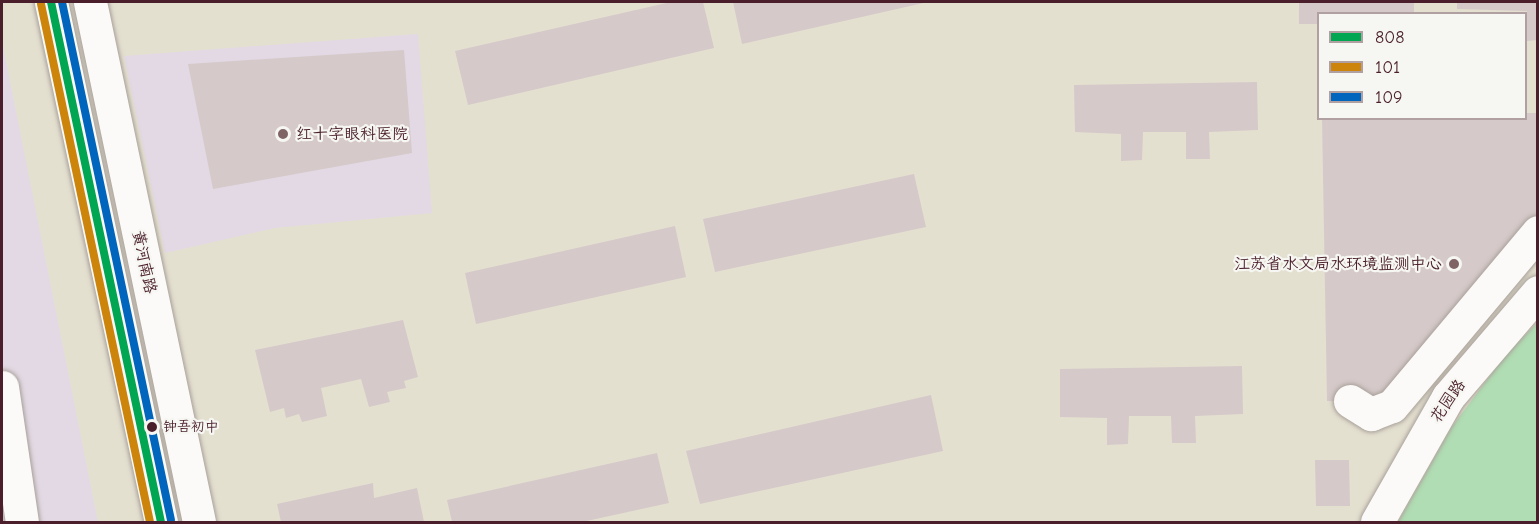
<!DOCTYPE html>
<html>
<head>
<meta charset="utf-8">
<style>
  body { margin:0 }
  #map { position:relative; width:1539px; height:524px; overflow:hidden; background:#e4e0d0; font-family:"Comic Neue","LXGW WenKai TC",sans-serif }
  div>[style] { position:absolute }
  .built>* { inset:0; background:#e2d9e4 }
  .green>* { inset:0; background:#b0ddb3 }
  .building>* { inset:0; background:#d5c9c9 }
  .roads { filter:drop-shadow(0 0 2px #a9a19a) drop-shadow(0 0 2px #a9a19a) }
  .minor>* { height:33px; margin:-16.5px; padding:0 16.5px; transform-origin:16.5px; border-radius:16.5px; background:#fbfaf8 }
  .major>* { height:33px; margin:-16.5px; padding:0 16.5px; transform-origin:16.5px; border-radius:16.5px; background:#fbfaf8 }
  .bus-1>* { height:8px; margin:-4px; padding:0 4px; transform-origin:4px; border-radius:4px; background:#00a651 }
  .bus-2>* { height:8px; margin:-4px; padding:0 4px; transform-origin:4px; border-radius:4px; background:#cc840b }
  .bus-3>* { height:8px; margin:-4px; padding:0 4px; transform-origin:4px; border-radius:4px; background:#0065bd }
  .dots>* { width:16px; height:16px; translate:-50% -50%; box-sizing:border-box; border:3px solid #f6f6f2; border-radius:50% }
  span { translate:-50% -50%; white-space:nowrap; text-align:center; line-height:1.15; -webkit-text-stroke:4.5px #f6f6f2; paint-order:stroke }
  .bus-label { font-size:14px; color:#4a1f2b }
  .left { translate:0 -50%; text-align:left }
  .poi-label { font-size:16px; color:#4a1f2b }
  .right { translate:-100% -50%; text-align:right }
  .street-label { font-size:16px; color:#4a1f2b }
  .frame { position:absolute; inset:0; border:3px solid #4a1f2b; pointer-events:none }
  .legend { position:absolute; left:1317px; top:12px; width:210px; height:108px; box-sizing:border-box; background:#f6f6f2; border:2px solid #b1a0a2; margin:0; padding:8px 10px; list-style:none; font-size:18px; color:#4a1f2b }
  .legend li { display:flex; align-items:center; gap:12px; height:30px }
  .legend b { width:30px; border:2px solid #b1a0a2 }
</style>
</head>
<body>
<div id="map">
  <div class="built">
    <div style="clip-path:polygon(418px 34px,432px 213px,275px 228px,165px 253px,124px 56px)"></div>
    <div style="clip-path:polygon(2px 41px,98px 522px,2px 522px)"></div>
  </div>
  <div class="green">
    <div style="clip-path:polygon(1537px 323px,1537px 522px,1398px 522px,1451px 428px,1504px 357px)"></div>
  </div>
  <div class="building">
    <div style="clip-path:polygon(671px 2px,703px 2px,714px 48px,468px 105px,455px 51px)"></div>
    <div style="clip-path:polygon(733px 2px,928px 2px,742px 44px)"></div>
    <div style="clip-path:polygon(1299px 2px,1414px 2px,1414px 14px,1318px 14px,1318px 24px,1299px 24px)"></div>
    <div style="clip-path:polygon(1457px 2px,1538px 2px,1538px 40px,1527px 41px,1527px 11px,1457px 9px)"></div>
    <div style="clip-path:polygon(404px 50px,412px 153px,213px 189px,188px 64px)"></div>
    <div style="clip-path:polygon(1257px 82px,1258px 130px,1209px 132px,1210px 159px,1186px 159px,1186px 132px,1143px 132px,1142px 160px,1121px 161px,1121px 134px,1075px 132px,1074px 85px)"></div>
    <div style="clip-path:polygon(1526px 113px,1538px 113px,1538px 217px,1385px 401px,1327px 401px,1322px 118px,1526px 118px)"></div>
    <div style="clip-path:polygon(914px 174px,926px 227px,715px 272px,703px 219px)"></div>
    <div style="clip-path:polygon(675px 226px,686px 277px,476px 324px,465px 273px)"></div>
    <div style="clip-path:polygon(403px 320px,418px 377px,404px 381px,406px 388px,387px 392px,390px 402px,369px 407px,361px 379px,321px 388px,327px 416px,302px 422px,299px 414px,286px 418px,284px 408px,270px 412px,255px 350px)"></div>
    <div style="clip-path:polygon(1242px 366px,1243px 414px,1195px 416px,1196px 443px,1172px 443px,1171px 416px,1129px 416px,1128px 444px,1107px 445px,1107px 418px,1060px 417px,1060px 369px)"></div>
    <div style="clip-path:polygon(931px 395px,943px 451px,700px 504px,686px 451px)"></div>
    <div style="clip-path:polygon(657px 453px,669px 503px,582px 522px,452px 522px,447px 500px)"></div>
    <div style="clip-path:polygon(1315px 460px,1349px 460px,1350px 506px,1316px 506px)"></div>
    <div style="clip-path:polygon(373px 483px,374px 498px,417px 488px,424px 522px,281px 522px,277px 504px)"></div>
  </div>
  <div class="roads">
    <div class="minor">
      <div style="left:2px;top:387px;width:136px;rotate:81.6deg"></div>
      <div style="left:1350px;top:401px;width:25px;rotate:32deg"></div>
      <div style="left:1371px;top:414px;width:22px;rotate:-21deg"></div>
      <div style="left:1392px;top:406px;width:227px;rotate:-50deg"></div>
      <div style="left:1377px;top:522px;width:144px;rotate:-60.4deg"></div>
      <div style="left:1448px;top:397px;width:138px;rotate:-49.4deg"></div>
    </div>
    <div class="major">
      <div style="left:51px;top:2px;width:532px;rotate:78.06deg"></div>
      <div style="left:90px;top:2px;width:531px;rotate:78.16deg"></div>
    </div>
  </div>
  <div class="bus-1">
    <div style="left:51px;top:2px;width:532px;rotate:78.06deg"></div>
  </div>
  <div class="bus-2">
    <div style="left:41px;top:4px;width:529px;rotate:78.12deg"></div>
  </div>
  <div class="bus-3">
    <div style="left:62px;top:2px;width:529px;rotate:78.12deg"></div>
  </div>
  <div class="dots">
    <div style="left:283px;top:134px;background:#806365"></div>
    <div style="left:1454px;top:264px;background:#806365"></div>
    <div style="left:152px;top:427px;background:#4a1f2b"></div>
  </div>
  <div class="bus-label">
    <span class="left" style="left:163px;top:427px">钟吾初中</span>
  </div>
  <div class="poi-label">
    <span class="left" style="left:296px;top:134px">红十字眼科医院</span>
    <span class="right" style="left:1442px;top:264px">江苏省水文局水环境监测中心</span>
  </div>
  <div class="street-label">
    <span style="left:144px;top:262px;rotate:78deg">黄河南路</span>
    <span style="left:1448px;top:401px;rotate:-55deg">花园路</span>
  </div>
  <div class="frame"></div>
  <ul class="legend">
  <li><b style="height:8px;background:#00a651"></b>808</li>
  <li><b style="height:8px;background:#cc840b"></b>101</li>
  <li><b style="height:8px;background:#0065bd"></b>109</li>
  </ul>
</div>
</body>
</html>
